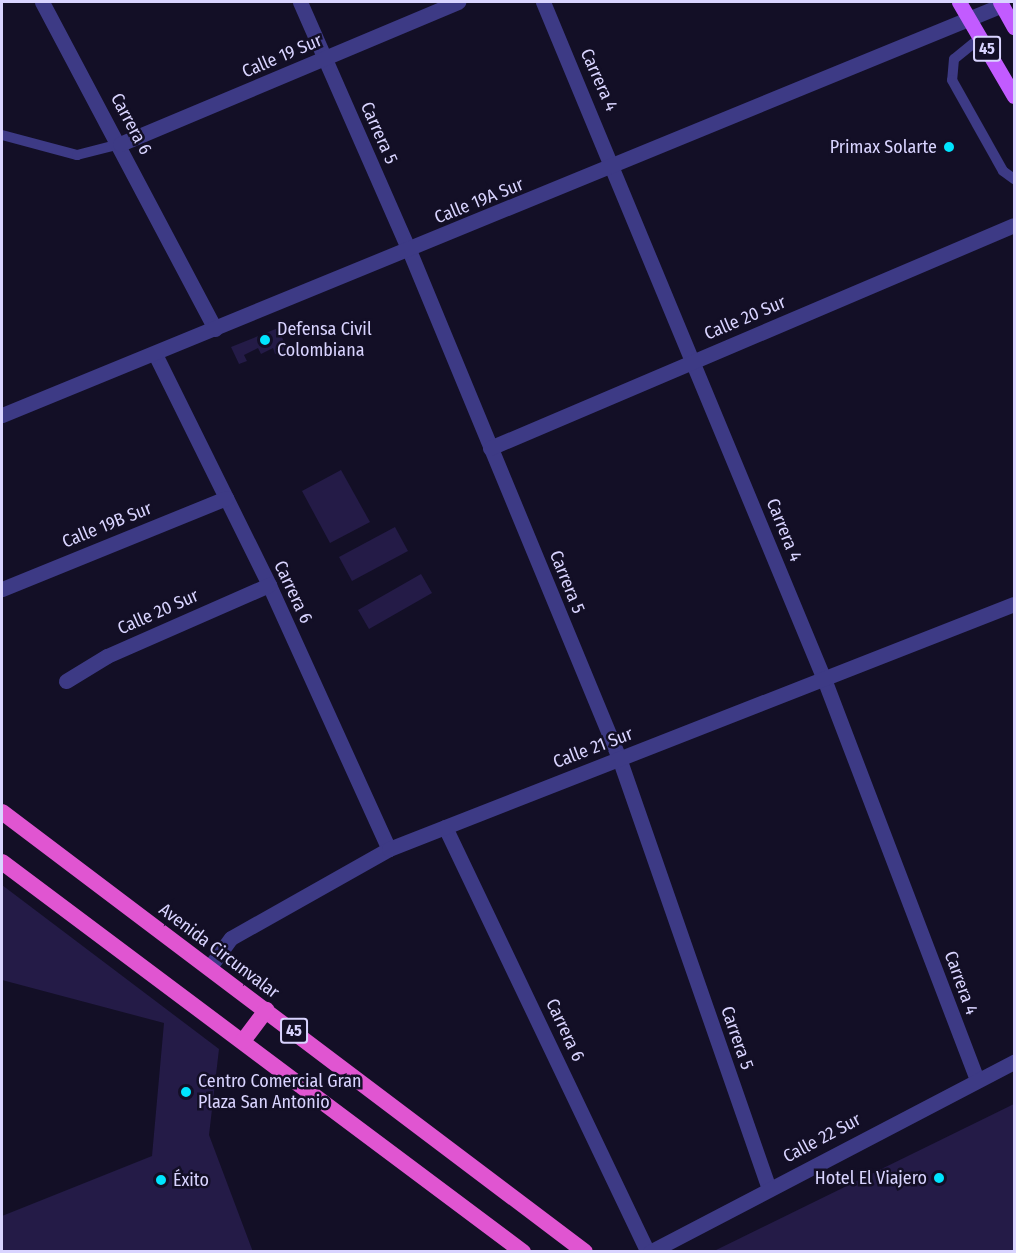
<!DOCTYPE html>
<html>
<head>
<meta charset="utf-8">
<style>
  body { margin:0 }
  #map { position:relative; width:1016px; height:1253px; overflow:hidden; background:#130f26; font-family:"Fira Sans Condensed",sans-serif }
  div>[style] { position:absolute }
  .building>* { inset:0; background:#241b47 }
  .service>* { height:10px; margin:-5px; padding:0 5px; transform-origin:5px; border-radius:5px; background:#3d3a85 }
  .minor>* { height:15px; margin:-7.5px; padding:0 7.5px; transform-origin:7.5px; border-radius:7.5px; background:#3d3a85 }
  .primary>* { height:15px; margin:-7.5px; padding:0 7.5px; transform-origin:7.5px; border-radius:7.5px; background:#c25bff }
  .trunk>* { height:16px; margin:-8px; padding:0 8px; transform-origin:8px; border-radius:8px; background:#e055d1 }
  .dots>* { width:16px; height:16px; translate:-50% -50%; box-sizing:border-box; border:3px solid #130f26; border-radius:50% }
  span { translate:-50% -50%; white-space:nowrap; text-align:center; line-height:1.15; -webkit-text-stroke:5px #130f26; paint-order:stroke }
  .shield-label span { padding:2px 4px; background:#130f26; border:2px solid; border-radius:4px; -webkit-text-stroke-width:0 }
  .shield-label { font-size:16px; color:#d9d4ff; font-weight:700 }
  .street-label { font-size:18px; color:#d9d4ff }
  .poi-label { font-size:18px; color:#d9d4ff }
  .right { translate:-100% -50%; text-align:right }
  .left { translate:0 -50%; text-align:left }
  .frame { position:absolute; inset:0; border:3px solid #d9d4ff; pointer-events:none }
</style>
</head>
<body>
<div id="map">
  <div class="building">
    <div style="clip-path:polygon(278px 328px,287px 349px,275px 354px,273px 348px,261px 354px,258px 348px,244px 355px,247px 361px,239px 364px,231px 347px)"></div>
    <div style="clip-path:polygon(341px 470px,370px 522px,330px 543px,302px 491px)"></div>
    <div style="clip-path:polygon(395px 527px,408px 551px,352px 581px,339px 557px)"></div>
    <div style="clip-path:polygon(421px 574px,432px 593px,369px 629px,358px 610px)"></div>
    <div style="clip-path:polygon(2px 885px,219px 1049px,209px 1135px,253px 1252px,2px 1252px,2px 1216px,152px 1156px,164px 1023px,2px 980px)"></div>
    <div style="clip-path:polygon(1014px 1104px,1014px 1252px,712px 1252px)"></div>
  </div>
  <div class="service">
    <div style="left:980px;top:38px;width:33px;rotate:141deg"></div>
    <div style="left:954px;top:59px;width:21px;rotate:95deg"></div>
    <div style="left:952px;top:80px;width:104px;rotate:60.7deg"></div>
    <div style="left:1003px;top:171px;width:14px;rotate:36deg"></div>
    <div style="left:2px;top:135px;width:78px;rotate:14.9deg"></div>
    <div style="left:77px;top:155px;width:44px;rotate:-14.3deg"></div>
  </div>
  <div class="minor">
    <div style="left:42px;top:2px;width:370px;rotate:62.1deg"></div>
    <div style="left:300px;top:2px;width:271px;rotate:66.3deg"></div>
    <div style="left:409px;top:250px;width:550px;rotate:67.54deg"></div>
    <div style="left:619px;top:758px;width:455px;rotate:70.8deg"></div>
    <div style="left:543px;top:2px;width:733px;rotate:67.46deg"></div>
    <div style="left:824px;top:679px;width:427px;rotate:69.1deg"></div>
    <div style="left:120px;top:144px;width:367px;rotate:-22.8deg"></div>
    <div style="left:155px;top:354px;width:258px;rotate:63.7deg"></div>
    <div style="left:269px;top:585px;width:290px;rotate:65.6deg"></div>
    <div style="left:2px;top:415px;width:1081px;rotate:-22.29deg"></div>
    <div style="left:490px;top:448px;width:569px;rotate:-23.05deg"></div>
    <div style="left:2px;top:589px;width:242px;rotate:-22.1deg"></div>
    <div style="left:66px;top:681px;width:48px;rotate:-31.4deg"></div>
    <div style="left:107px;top:656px;width:177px;rotate:-23.7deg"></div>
    <div style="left:445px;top:827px;width:471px;rotate:64.5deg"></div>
    <div style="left:209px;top:968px;width:37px;rotate:-54deg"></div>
    <div style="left:231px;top:938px;width:181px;rotate:-29.4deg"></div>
    <div style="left:389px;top:849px;width:671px;rotate:-21.41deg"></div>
    <div style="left:650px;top:1252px;width:411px;rotate:-27.6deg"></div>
  </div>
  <div class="primary">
    <div style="left:959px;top:2px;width:109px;rotate:59.7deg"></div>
    <div style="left:1000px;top:2px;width:29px;rotate:61deg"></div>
  </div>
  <div class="trunk">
    <div style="left:2px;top:812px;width:730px;rotate:37.04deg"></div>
    <div style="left:2px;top:862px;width:651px;rotate:36.82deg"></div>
    <div style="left:243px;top:1041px;width:39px;rotate:-53deg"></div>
  </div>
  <div class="dots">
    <div style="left:949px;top:147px;background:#00e5ff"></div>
    <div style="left:265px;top:340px;background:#00e5ff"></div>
    <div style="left:186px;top:1092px;background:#00e5ff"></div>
    <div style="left:939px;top:1178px;background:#00e5ff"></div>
    <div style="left:161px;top:1180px;background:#00e5ff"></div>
  </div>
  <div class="shield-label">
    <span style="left:987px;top:49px">45</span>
    <span style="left:294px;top:1031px">45</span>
  </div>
  <div class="street-label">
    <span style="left:282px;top:56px;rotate:-23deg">Calle 19 Sur</span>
    <span style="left:599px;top:80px;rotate:66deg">Carrera 4</span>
    <span style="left:131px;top:124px;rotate:62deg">Carrera 6</span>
    <span style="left:379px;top:133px;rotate:66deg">Carrera 5</span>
    <span style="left:479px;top:201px;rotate:-22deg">Calle 19A Sur</span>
    <span style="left:745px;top:318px;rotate:-23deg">Calle 20 Sur</span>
    <span style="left:107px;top:525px;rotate:-22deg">Calle 19B Sur</span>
    <span style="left:784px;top:530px;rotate:68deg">Carrera 4</span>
    <span style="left:567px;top:582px;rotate:68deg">Carrera 5</span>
    <span style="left:293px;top:592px;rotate:65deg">Carrera 6</span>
    <span style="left:158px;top:612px;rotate:-24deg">Calle 20 Sur</span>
    <span style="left:593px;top:748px;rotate:-21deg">Calle 21 Sur</span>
    <span style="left:219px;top:951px;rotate:37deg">Avenida Circunvalar</span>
    <span style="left:961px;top:983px;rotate:70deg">Carrera 4</span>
    <span style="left:565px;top:1030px;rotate:65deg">Carrera 6</span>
    <span style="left:737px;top:1038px;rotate:71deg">Carrera 5</span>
    <span style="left:822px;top:1138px;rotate:-28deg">Calle 22 Sur</span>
  </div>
  <div class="poi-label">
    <span class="right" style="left:937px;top:147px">Primax Solarte</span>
    <span class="left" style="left:277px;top:340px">Defensa Civil<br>Colombiana</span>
    <span class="left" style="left:198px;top:1092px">Centro Comercial Gran<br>Plaza San Antonio</span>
    <span class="right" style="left:927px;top:1178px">Hotel El Viajero</span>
    <span class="left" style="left:173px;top:1180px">Éxito</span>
  </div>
  <div class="frame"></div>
</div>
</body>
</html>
